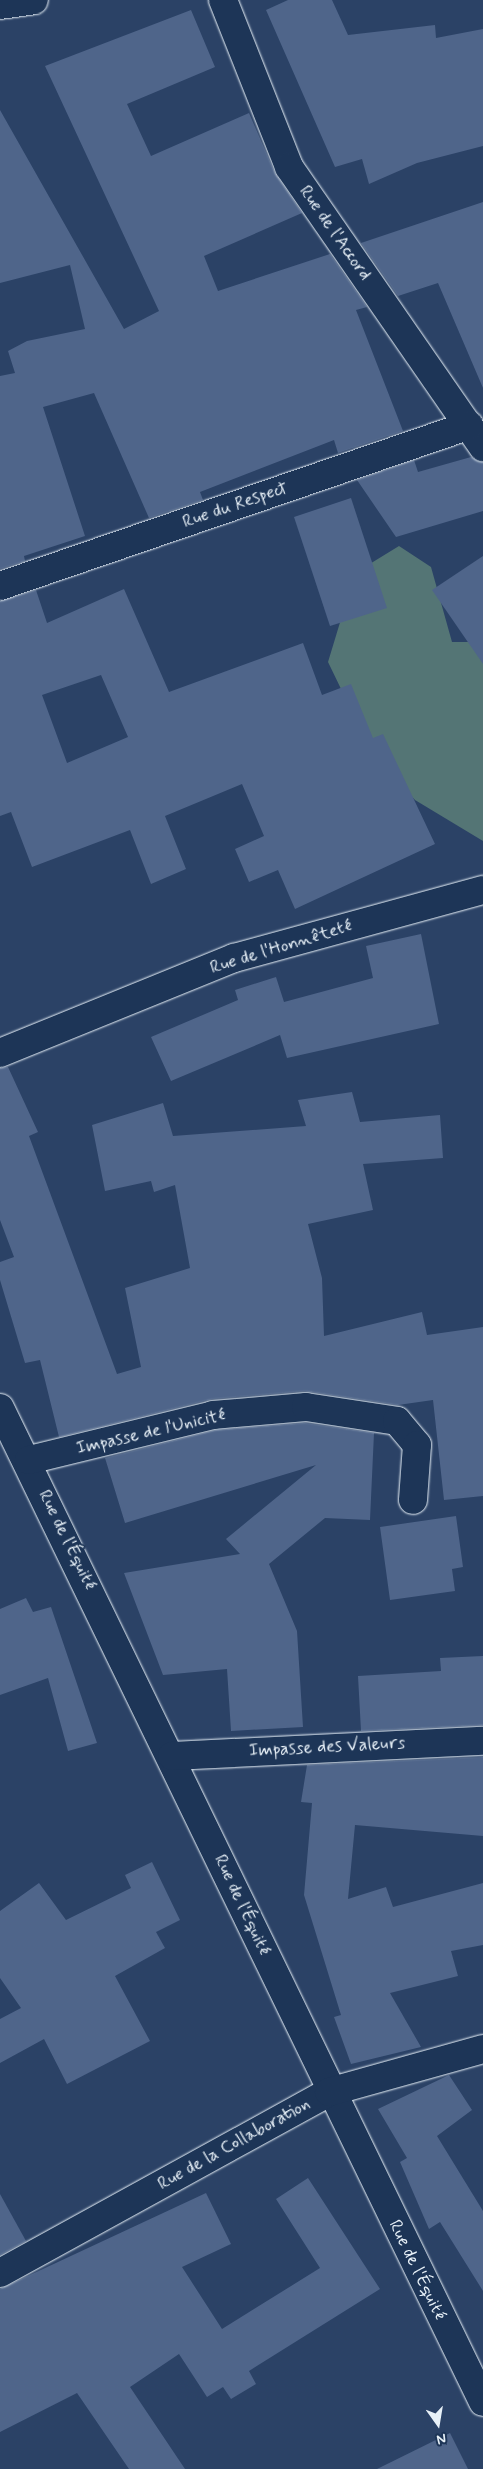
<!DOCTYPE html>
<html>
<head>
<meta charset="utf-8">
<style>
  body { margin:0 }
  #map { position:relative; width:483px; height:2469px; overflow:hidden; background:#2b4266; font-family:Mynerve,sans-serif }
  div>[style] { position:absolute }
  .green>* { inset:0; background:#547575 }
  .building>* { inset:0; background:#4f658a }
  .roads { filter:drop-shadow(0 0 1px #e8f1f8) drop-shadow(0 0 1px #e8f1f8) }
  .minor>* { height:28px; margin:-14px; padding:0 14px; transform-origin:14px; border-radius:14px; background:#1d3557 }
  span { translate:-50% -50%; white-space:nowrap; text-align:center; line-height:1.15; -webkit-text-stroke:4px #1d3557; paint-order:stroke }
  .street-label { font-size:18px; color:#e8f1f8 }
  .north { position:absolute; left:413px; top:2399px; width:50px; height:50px; -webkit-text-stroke:4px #1d3557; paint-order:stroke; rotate:167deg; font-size:14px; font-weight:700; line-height:20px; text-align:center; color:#e8f1f8 }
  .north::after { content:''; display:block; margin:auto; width:18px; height:22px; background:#e8f1f8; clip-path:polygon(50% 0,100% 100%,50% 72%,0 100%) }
</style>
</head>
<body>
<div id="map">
  <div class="green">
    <div style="clip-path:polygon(399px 546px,431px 567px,452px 642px,483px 642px,483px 841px,415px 800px,372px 753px,328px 662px,355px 573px)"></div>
  </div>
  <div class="building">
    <div style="clip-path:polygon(288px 0,332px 0,348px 35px,435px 25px,436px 38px,483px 29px,483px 146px,417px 163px,369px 184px,362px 159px,335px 167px,266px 10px)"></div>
    <div style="clip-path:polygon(191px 10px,215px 67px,127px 104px,151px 156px,249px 113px,275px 173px,302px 213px,204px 256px,218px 291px,330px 254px,367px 307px,356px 310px,403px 431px,338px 453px,334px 440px,200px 492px,203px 500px,149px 518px,94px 393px,43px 407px,85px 536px,24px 556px,25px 561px,0 569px,0 376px,15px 373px,8px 351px,27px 341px,85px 329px,70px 265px,0 283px,0 110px,124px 329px,159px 311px,45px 66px)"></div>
    <div style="clip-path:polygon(483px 202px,483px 388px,438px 283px,398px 296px,361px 243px)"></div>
    <div style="clip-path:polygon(471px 457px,483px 462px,483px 511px,396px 537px,357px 480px,414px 460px,418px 472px)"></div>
    <div style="clip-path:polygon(351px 498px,387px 608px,330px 626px,294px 517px)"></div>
    <div style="clip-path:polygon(483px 556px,483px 664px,432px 590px)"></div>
    <div style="clip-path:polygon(evenodd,124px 589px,169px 692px,303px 643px,322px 695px,351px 684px,373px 738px,383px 734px,435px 844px,295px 909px,278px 870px,249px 882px,235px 849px,264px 836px,242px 784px,165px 816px,186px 869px,151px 884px,130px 830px,32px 867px,11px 812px,0 816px,0 601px,36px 590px,47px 623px,124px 589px,101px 675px,128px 737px,67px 763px,42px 695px,101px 675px)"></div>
    <div style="clip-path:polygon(421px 934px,439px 1024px,287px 1058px,280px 1035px,171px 1081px,151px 1037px,238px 1000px,235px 990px,276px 977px,284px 1002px,373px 978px,366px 946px)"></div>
    <div style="clip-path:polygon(8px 1067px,38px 1132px,29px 1136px,117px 1374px,141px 1367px,125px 1288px,190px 1268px,175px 1185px,154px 1192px,151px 1181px,105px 1191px,92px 1125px,163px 1103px,173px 1136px,306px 1126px,298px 1100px,352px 1092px,360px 1122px,440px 1115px,443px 1158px,363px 1164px,373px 1210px,308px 1224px,322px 1278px,324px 1336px,422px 1312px,427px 1335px,483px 1327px,483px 1496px,444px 1500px,433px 1400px,398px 1405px,305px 1391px,212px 1399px,59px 1437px,40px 1360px,25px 1363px,0 1280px,0 1262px,14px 1257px,0 1220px,0 1068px)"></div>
    <div style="clip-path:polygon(305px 1423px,374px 1433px,370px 1520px,325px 1518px,269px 1564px,297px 1631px,303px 1727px,231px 1731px,227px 1669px,163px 1675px,124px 1573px,240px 1554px,226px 1539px,316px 1465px,125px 1523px,105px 1458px,216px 1430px)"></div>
    <div style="clip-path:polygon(456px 1516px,463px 1567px,452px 1569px,455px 1591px,390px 1600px,380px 1527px)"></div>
    <div style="clip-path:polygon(26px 1598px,33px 1612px,51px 1607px,97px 1743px,68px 1751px,48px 1678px,0 1695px,0 1609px)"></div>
    <div style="clip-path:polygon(483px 1656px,483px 1725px,361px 1731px,358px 1676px,441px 1671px,440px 1658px)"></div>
    <div style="clip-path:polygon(483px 1757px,483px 1836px,355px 1825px,348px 1899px,386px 1887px,393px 1907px,483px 1883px,483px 1945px,451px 1951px,458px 1976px,390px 1993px,421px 2047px,351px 2064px,334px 2017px,341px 2015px,304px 1895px,312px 1803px,301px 1802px,307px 1765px)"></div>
    <div style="clip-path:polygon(152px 1862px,180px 1920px,156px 1932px,165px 1948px,115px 1976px,150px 2041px,67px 2084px,44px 2039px,0 2063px,0 2019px,21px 2008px,0 1978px,0 1911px,39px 1883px,66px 1920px,131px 1888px,125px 1875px)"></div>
    <div style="clip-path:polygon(449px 2075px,472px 2110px,437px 2136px,483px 2211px,483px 2291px,440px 2222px,429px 2229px,400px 2162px,407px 2158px,378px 2109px)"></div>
    <div style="clip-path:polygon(308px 2178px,380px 2289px,249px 2371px,256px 2384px,231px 2399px,223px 2387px,207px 2397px,179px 2354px,130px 2387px,185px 2469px,129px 2469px,77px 2393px,0 2432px,0 2289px,206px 2193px,231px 2244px,182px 2267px,222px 2329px,320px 2268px,276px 2199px)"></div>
    <div style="clip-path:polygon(0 2194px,26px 2241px,0 2255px)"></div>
    <div style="clip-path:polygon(450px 2433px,468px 2469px,377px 2469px)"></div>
  </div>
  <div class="roads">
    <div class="minor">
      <div style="left:223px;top:0;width:180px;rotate:68.4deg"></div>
      <div style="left:289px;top:167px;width:341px;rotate:55.3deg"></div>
      <div style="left:0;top:5px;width:34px;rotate:-8deg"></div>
      <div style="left:0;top:586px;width:496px;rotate:-18.9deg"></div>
      <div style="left:0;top:1053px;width:253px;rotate:-22.1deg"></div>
      <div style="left:234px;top:958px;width:258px;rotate:-15.3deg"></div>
      <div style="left:0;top:1408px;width:1105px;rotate:64.08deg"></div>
      <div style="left:29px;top:1460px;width:189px;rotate:-13.7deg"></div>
      <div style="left:213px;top:1415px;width:93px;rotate:-4.9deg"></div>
      <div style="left:306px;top:1407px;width:92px;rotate:8.7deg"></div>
      <div style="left:397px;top:1421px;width:31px;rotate:50deg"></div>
      <div style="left:417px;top:1445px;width:55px;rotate:94.2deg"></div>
      <div style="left:172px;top:1756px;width:311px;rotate:-2.8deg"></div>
      <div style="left:0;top:2273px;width:376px;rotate:-28.8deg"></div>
      <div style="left:329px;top:2092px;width:160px;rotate:-15.6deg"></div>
    </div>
  </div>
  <div class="street-label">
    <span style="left:335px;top:233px;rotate:55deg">Rue de l'Accord</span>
    <span style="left:235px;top:505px;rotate:-19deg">Rue du Respect</span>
    <span style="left:281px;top:947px;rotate:-17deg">Rue de l'Honnêteté</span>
    <span style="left:151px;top:1432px;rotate:-13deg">Impasse de l'Unicité</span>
    <span style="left:67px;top:1540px;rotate:64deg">Rue de l'Équité</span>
    <span style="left:327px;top:1747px;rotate:-3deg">Impasse des Valeurs</span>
    <span style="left:242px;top:1905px;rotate:65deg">Rue de l'Équité</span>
    <span style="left:234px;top:2144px;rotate:-29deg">Rue de la Collaboration</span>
    <span style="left:417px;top:2270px;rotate:64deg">Rue de l'Équité</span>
  </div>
  <div class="north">N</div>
</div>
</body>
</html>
